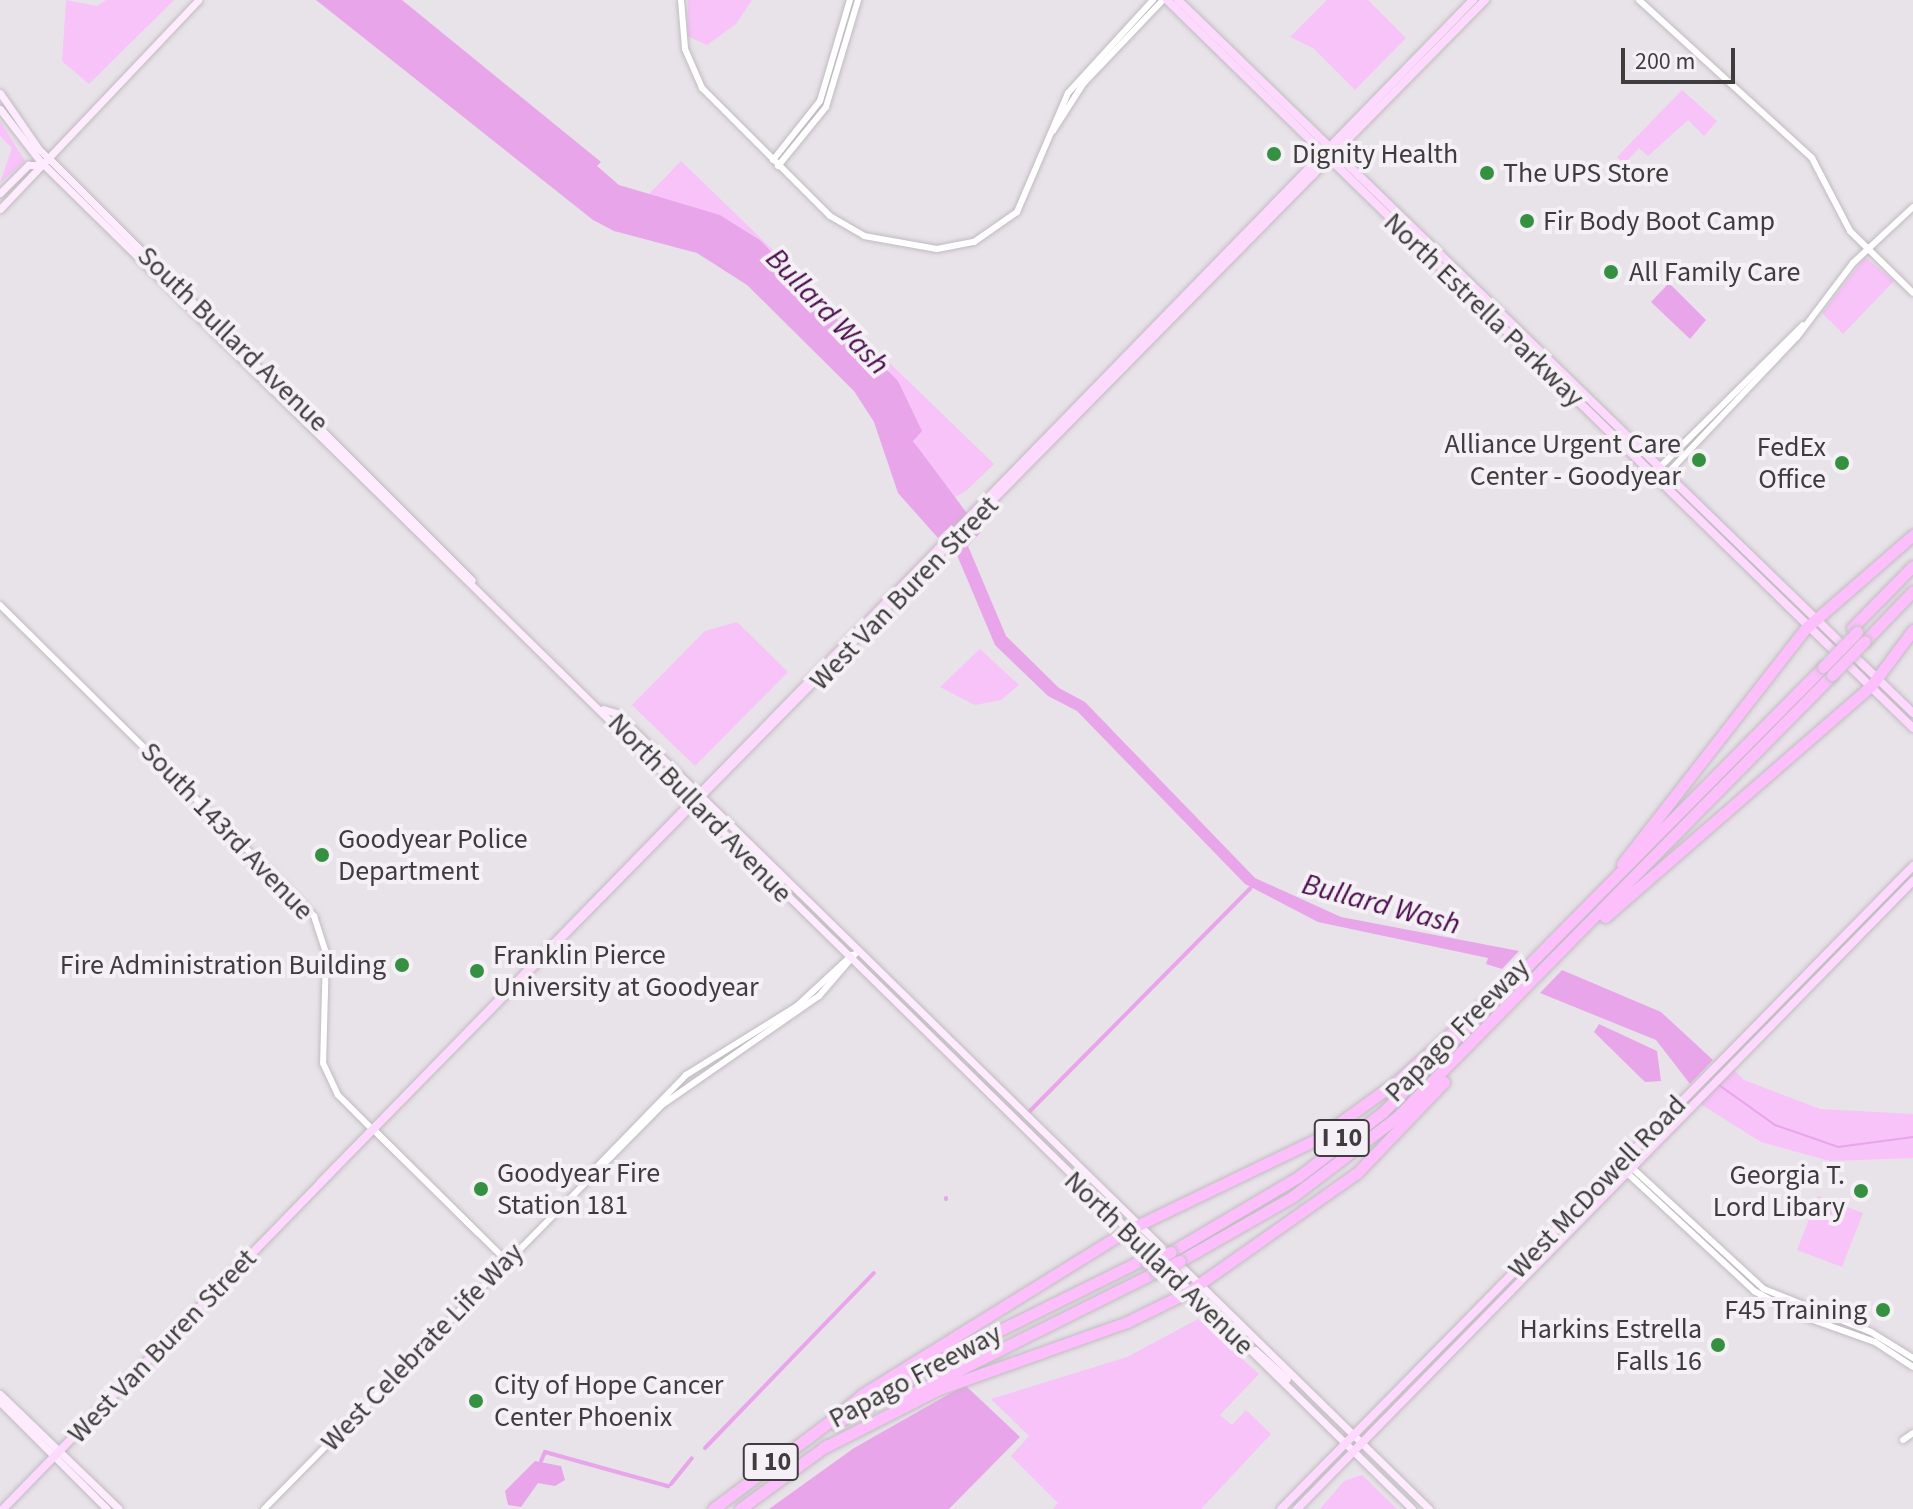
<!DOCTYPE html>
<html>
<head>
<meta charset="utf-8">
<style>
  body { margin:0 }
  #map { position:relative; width:1913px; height:1509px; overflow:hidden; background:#e8e3e8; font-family:"Source Sans 3",sans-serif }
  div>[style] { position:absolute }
  .green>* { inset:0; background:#f7c3f8 }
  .water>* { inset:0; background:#e9a5ea }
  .stream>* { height:2px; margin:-1px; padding:0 1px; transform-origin:1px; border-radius:1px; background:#e9a5ea }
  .canal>* { height:4px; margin:-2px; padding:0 2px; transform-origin:2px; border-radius:2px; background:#e9a5ea }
  .roads { filter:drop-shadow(0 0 2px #c0bbc0) drop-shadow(0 0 2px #c0bbc0) }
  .tertiary>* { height:6px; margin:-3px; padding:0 3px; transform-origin:3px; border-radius:3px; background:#fff }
  .secondary>* { height:7px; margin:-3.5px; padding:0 3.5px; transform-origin:3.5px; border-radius:3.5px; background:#feecfe }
  .primary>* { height:8px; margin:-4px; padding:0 4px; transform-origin:4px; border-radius:4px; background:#fdd9fd }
  .motorway>* { height:11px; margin:-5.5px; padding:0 5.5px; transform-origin:5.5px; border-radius:5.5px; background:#fcbffc }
  .bridges { filter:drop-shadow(0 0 2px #c1c1c1) drop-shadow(0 0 2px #c1c1c1) }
  .motorway-bridge>* { height:11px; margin:-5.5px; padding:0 5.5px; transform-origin:5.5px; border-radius:5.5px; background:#fcbffc }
  .dots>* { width:22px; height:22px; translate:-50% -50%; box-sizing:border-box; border:4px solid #f5f0f5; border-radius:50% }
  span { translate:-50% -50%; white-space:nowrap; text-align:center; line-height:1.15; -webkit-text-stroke:8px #f5f0f5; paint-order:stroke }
  .shield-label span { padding:2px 6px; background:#f5f0f5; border:2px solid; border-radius:6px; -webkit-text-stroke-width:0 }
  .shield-label { font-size:26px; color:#3e3c3d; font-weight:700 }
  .poi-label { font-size:28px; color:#3e3c3d }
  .left { translate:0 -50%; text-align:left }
  .right { translate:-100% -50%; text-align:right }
  .street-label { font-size:28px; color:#3e3c3d }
  .water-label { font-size:30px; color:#4a0d4d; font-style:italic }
  .scale { position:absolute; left:1621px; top:48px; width:114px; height:36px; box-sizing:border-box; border:4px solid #3e3c3d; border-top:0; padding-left:10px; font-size:24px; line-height:28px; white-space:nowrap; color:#3e3c3d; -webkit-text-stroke:6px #f5f0f5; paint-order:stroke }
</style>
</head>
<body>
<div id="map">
  <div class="green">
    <div style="clip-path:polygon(66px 0,97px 6px,106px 0,174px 0,89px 84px,62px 61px)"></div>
    <div style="clip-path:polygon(688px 0,752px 0,736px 24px,707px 45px,687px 36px)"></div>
    <div style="clip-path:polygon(1327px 0,1368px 0,1406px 38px,1355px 90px,1313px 48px,1290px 37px)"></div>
    <div style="clip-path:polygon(1682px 90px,1717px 121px,1704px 136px,1688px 120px,1648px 156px,1639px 148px,1624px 164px,1617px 157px)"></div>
    <div style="clip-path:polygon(0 121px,25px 161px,0 183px,12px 148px,0 136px)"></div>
    <div style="clip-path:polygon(681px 161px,994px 464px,967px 490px,954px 498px,942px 487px,913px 440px,911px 411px,886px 365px,760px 240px,720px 215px,648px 195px)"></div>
    <div style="clip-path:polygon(1865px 257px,1894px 281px,1843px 334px,1822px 313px)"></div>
    <div style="clip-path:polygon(737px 622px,788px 672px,695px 766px,632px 705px,705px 631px)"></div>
    <div style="clip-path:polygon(980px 649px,1019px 685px,1001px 700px,975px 705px,940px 687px)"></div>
    <div style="clip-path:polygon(1733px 1069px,1744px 1080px,1820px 1109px,1913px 1114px,1913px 1158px,1830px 1161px,1761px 1142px,1699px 1103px)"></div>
    <div style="clip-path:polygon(1818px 1196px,1863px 1213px,1842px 1267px,1797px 1250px)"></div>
    <div style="clip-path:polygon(1198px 1319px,1259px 1374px,1220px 1415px,1232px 1425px,1246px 1410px,1271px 1434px,1201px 1509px,1053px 1509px,1058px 1503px,1011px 1456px,1029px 1436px,991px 1399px,1127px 1357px)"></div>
    <div style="clip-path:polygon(1362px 1475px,1397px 1509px,1320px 1509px,1344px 1481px)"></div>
  </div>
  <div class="water">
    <div style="clip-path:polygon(316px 0,402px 0,601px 162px,597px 166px,619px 185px,720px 215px,760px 240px,898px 381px,922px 431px,913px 441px,981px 532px,968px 546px,1006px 636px,1059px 688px,1085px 702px,1255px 878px,1341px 917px,1519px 951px,1502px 969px,1486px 964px,1488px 958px,1318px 922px,1245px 884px,1077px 711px,1048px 696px,995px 645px,954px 548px,959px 543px,946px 530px,938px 538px,898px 493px,874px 422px,854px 391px,747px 285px,697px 253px,614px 231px,593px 220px)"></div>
    <div style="clip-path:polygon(1669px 283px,1706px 320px,1690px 339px,1651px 302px)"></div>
    <div style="clip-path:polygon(1562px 970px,1661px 1012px,1713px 1060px,1690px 1084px,1656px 1040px,1540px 993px)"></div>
    <div style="clip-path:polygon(1599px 1024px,1657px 1051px,1661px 1081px,1645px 1082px,1594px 1032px)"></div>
    <div style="clip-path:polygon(965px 1385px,1020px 1437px,949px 1509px,769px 1509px,854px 1448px)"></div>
    <div style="clip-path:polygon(535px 1461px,561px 1466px,565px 1480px,555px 1486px,538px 1483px,521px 1507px,508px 1505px,505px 1491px)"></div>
  </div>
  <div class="stream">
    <div style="left:1719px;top:1085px;width:69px;rotate:35.5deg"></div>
    <div style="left:1775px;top:1125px;width:67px;rotate:19.2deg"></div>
    <div style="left:1838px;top:1147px;width:76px;rotate:-7.6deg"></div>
  </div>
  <div class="canal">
    <div style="left:1030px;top:1111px;width:313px;rotate:-45.3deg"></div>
    <div style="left:946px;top:1199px;width:1px;rotate:-90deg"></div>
    <div style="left:705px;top:1448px;width:243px;rotate:-46deg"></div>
    <div style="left:541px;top:1461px;width:10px;rotate:-66deg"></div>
    <div style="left:545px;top:1452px;width:128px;rotate:15.5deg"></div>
    <div style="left:671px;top:1484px;width:33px;rotate:-51deg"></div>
  </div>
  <div class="roads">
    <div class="tertiary">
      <div style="left:681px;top:0;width:49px;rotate:85.3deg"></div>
      <div style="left:685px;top:49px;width:43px;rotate:66.4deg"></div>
      <div style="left:702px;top:88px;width:181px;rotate:45deg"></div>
      <div style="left:830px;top:216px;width:39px;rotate:30deg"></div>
      <div style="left:864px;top:236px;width:74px;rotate:10.1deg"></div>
      <div style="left:937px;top:249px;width:38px;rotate:-11deg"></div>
      <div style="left:974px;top:242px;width:52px;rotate:-34.9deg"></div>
      <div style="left:1017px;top:212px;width:129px;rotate:-66.8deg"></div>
      <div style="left:1068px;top:93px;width:126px;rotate:-47.6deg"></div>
      <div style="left:1639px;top:0;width:234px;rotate:42.4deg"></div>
      <div style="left:1812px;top:158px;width:82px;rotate:62.5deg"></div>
      <div style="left:1850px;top:231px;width:88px;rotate:44.5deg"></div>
      <div style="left:1053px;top:131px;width:56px;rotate:-57.4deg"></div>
      <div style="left:1083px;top:84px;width:116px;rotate:-46.4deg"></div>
      <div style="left:773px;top:160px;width:75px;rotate:-51.5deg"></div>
      <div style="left:820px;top:101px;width:105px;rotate:-73.5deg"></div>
      <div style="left:778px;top:166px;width:76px;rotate:-50.9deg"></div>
      <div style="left:826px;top:107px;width:112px;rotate:-73.3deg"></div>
      <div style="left:1658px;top:469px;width:204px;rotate:-44.8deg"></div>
      <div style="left:1664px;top:477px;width:193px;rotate:-46.5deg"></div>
      <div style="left:1797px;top:337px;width:93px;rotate:-52.9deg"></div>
      <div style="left:1853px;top:263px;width:82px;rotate:-43deg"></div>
      <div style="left:0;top:605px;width:442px;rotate:44.7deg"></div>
      <div style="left:314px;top:916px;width:38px;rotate:72deg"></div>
      <div style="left:326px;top:952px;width:111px;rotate:91.5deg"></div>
      <div style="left:323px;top:1063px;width:35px;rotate:65deg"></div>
      <div style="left:338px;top:1095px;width:45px;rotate:45deg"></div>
      <div style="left:376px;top:1132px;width:182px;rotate:44.6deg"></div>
      <div style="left:376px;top:1132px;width:144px;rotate:44.7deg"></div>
      <div style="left:1629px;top:1165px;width:183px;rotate:42.6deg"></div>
      <div style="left:1764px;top:1289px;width:115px;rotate:21.9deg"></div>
      <div style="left:1871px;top:1332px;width:49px;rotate:31.8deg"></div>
      <div style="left:1624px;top:1170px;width:178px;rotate:42.9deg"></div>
      <div style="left:1754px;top:1291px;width:51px;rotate:28.1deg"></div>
      <div style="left:1799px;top:1315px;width:81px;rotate:19.6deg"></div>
      <div style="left:1875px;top:1342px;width:45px;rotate:33.3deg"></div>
      <div style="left:581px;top:1183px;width:151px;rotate:-45.8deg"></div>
      <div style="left:686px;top:1075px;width:131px;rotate:-31.9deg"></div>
      <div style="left:797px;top:1006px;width:75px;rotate:-42.8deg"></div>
      <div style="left:1903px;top:1440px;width:12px;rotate:-35deg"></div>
      <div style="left:264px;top:1509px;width:567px;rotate:-45.43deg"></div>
      <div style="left:662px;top:1105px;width:191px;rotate:-34.8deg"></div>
      <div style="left:819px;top:996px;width:58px;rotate:-49.2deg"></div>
    </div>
    <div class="secondary">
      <div style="left:0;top:93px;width:67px;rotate:55.4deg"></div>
      <div style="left:38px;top:148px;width:612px;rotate:44.87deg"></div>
      <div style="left:0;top:109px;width:66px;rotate:52.4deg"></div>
      <div style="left:40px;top:161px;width:1923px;rotate:44.49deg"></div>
      <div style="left:0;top:193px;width:40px;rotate:-45deg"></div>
      <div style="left:28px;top:165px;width:8px"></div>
      <div style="left:0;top:209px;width:288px;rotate:-46.5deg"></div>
      <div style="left:603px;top:709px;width:14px;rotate:17deg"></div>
      <div style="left:616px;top:713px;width:1138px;rotate:44.39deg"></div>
      <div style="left:1255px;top:1350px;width:43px;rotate:42.2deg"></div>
      <div style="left:0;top:1394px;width:165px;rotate:44deg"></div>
      <div style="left:0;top:1402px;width:151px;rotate:45deg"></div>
    </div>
    <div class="primary">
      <div style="left:1167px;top:0;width:1042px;rotate:44.3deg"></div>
      <div style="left:1178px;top:0;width:1024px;rotate:44.13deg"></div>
      <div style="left:321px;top:1182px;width:1659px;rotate:-45.44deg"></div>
      <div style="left:3px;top:1509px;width:2107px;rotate:-45.75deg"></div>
      <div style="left:1281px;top:1509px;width:902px;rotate:-45.49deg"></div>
      <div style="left:1297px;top:1509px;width:880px;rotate:-45.55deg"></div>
    </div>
    <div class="motorway">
      <div style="left:1852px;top:628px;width:87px;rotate:-45.5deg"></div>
      <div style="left:1865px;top:641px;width:69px;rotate:-46.2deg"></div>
      <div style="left:1622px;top:864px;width:299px;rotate:-52.1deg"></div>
      <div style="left:1806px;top:628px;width:142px;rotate:-41deg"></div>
      <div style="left:1605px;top:917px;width:352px;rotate:-41deg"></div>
      <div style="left:1871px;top:686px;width:70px;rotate:-53.1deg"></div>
      <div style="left:1171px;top:1252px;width:147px;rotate:-30.6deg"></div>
      <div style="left:1298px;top:1177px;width:107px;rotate:-37.4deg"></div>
      <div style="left:1383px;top:1112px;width:626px;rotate:-45.32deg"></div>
      <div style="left:1180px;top:1261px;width:129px;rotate:-29.7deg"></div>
      <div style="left:1292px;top:1197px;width:132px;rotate:-37.3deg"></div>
      <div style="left:1397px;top:1117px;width:620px;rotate:-45.46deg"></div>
      <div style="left:897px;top:1381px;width:275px;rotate:-26.3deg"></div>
      <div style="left:899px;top:1400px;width:287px;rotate:-26.5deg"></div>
      <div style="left:833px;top:1419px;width:39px;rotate:-40deg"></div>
      <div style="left:863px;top:1394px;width:309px;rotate:-31.8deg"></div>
      <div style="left:1126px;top:1231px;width:212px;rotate:-25.7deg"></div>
      <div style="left:1317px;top:1139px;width:97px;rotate:-35.8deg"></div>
      <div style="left:1396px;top:1082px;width:122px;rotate:-41.7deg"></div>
      <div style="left:835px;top:1424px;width:83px;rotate:-29.7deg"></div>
      <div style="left:823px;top:1448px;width:130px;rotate:-27deg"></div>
      <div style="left:939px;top:1389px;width:200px;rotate:-19.6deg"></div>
      <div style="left:1127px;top:1322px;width:68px;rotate:-26.2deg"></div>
      <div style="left:1188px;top:1292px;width:207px;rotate:-35.2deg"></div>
      <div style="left:1357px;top:1173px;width:126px;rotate:-46.3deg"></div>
      <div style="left:713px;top:1509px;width:155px;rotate:-36.9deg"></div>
      <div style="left:740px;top:1509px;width:108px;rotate:-36.3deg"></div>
    </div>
  </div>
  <div class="bridges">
    <div class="motorway-bridge">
      <div style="left:1823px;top:667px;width:49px;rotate:-45.8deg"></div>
      <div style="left:1832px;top:675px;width:47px;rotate:-45.9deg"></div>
      <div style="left:1147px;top:1263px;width:26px;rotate:-25deg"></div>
      <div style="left:1156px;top:1272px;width:26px;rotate:-25deg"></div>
    </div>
  </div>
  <div class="dots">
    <div style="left:1274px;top:154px;background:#359042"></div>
    <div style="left:1487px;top:173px;background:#359042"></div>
    <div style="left:1527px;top:221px;background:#359042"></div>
    <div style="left:1611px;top:272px;background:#359042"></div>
    <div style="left:1699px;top:460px;background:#359042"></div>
    <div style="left:1842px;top:463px;background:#359042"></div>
    <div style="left:322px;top:855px;background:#359042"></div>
    <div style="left:402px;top:965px;background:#359042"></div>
    <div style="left:477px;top:971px;background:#359042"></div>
    <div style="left:481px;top:1189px;background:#359042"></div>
    <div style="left:1861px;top:1191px;background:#359042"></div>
    <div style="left:1883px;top:1310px;background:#359042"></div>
    <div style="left:1718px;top:1345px;background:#359042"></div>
    <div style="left:476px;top:1401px;background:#359042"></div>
  </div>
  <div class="shield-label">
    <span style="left:1342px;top:1138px">I 10</span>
    <span style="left:771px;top:1462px">I 10</span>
  </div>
  <div class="poi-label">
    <span class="left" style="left:1292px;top:154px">Dignity Health</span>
    <span class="left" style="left:1503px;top:173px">The UPS Store</span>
    <span class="left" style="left:1543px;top:221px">Fir Body Boot Camp</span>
    <span class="left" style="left:1629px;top:272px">All Family Care</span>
    <span class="right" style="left:1681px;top:460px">Alliance Urgent Care<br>Center - Goodyear</span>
    <span class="right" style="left:1826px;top:463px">FedEx<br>Office</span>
    <span class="left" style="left:338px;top:855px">Goodyear Police<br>Department</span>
    <span class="left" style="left:493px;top:971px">Franklin Pierce<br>University at Goodyear</span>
    <span class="right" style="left:386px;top:965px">Fire Administration Building</span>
    <span class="left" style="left:497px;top:1189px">Goodyear Fire<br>Station 181</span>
    <span class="right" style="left:1845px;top:1191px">Georgia T.<br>Lord Libary</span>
    <span class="right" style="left:1867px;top:1310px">F45 Training</span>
    <span class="right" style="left:1702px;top:1345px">Harkins Estrella<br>Falls 16</span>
    <span class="left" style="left:494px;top:1401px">City of Hope Cancer<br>Center Phoenix</span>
  </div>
  <div class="street-label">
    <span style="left:1484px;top:310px;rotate:44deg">North Estrella Parkway</span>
    <span style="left:233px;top:339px;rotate:44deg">South Bullard Avenue</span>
    <span style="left:904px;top:593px;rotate:-46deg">West Van Buren Street</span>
    <span style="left:700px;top:808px;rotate:46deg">North Bullard Avenue</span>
    <span style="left:227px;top:831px;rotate:46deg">South 143rd Avenue</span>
    <span style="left:1457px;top:1030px;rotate:-45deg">Papago Freeway</span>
    <span style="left:1597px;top:1187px;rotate:-46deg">West McDowell Road</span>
    <span style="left:1159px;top:1263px;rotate:44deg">North Bullard Avenue</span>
    <span style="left:162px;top:1346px;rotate:-46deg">West Van Buren Street</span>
    <span style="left:422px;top:1347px;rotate:-46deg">West Celebrate Life Way</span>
    <span style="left:915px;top:1376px;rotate:-28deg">Papago Freeway</span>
  </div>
  <div class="water-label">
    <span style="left:827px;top:312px;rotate:46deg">Bullard Wash</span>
    <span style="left:1381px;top:905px;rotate:15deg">Bullard Wash</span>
  </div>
  <div class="scale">200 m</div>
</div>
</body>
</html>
